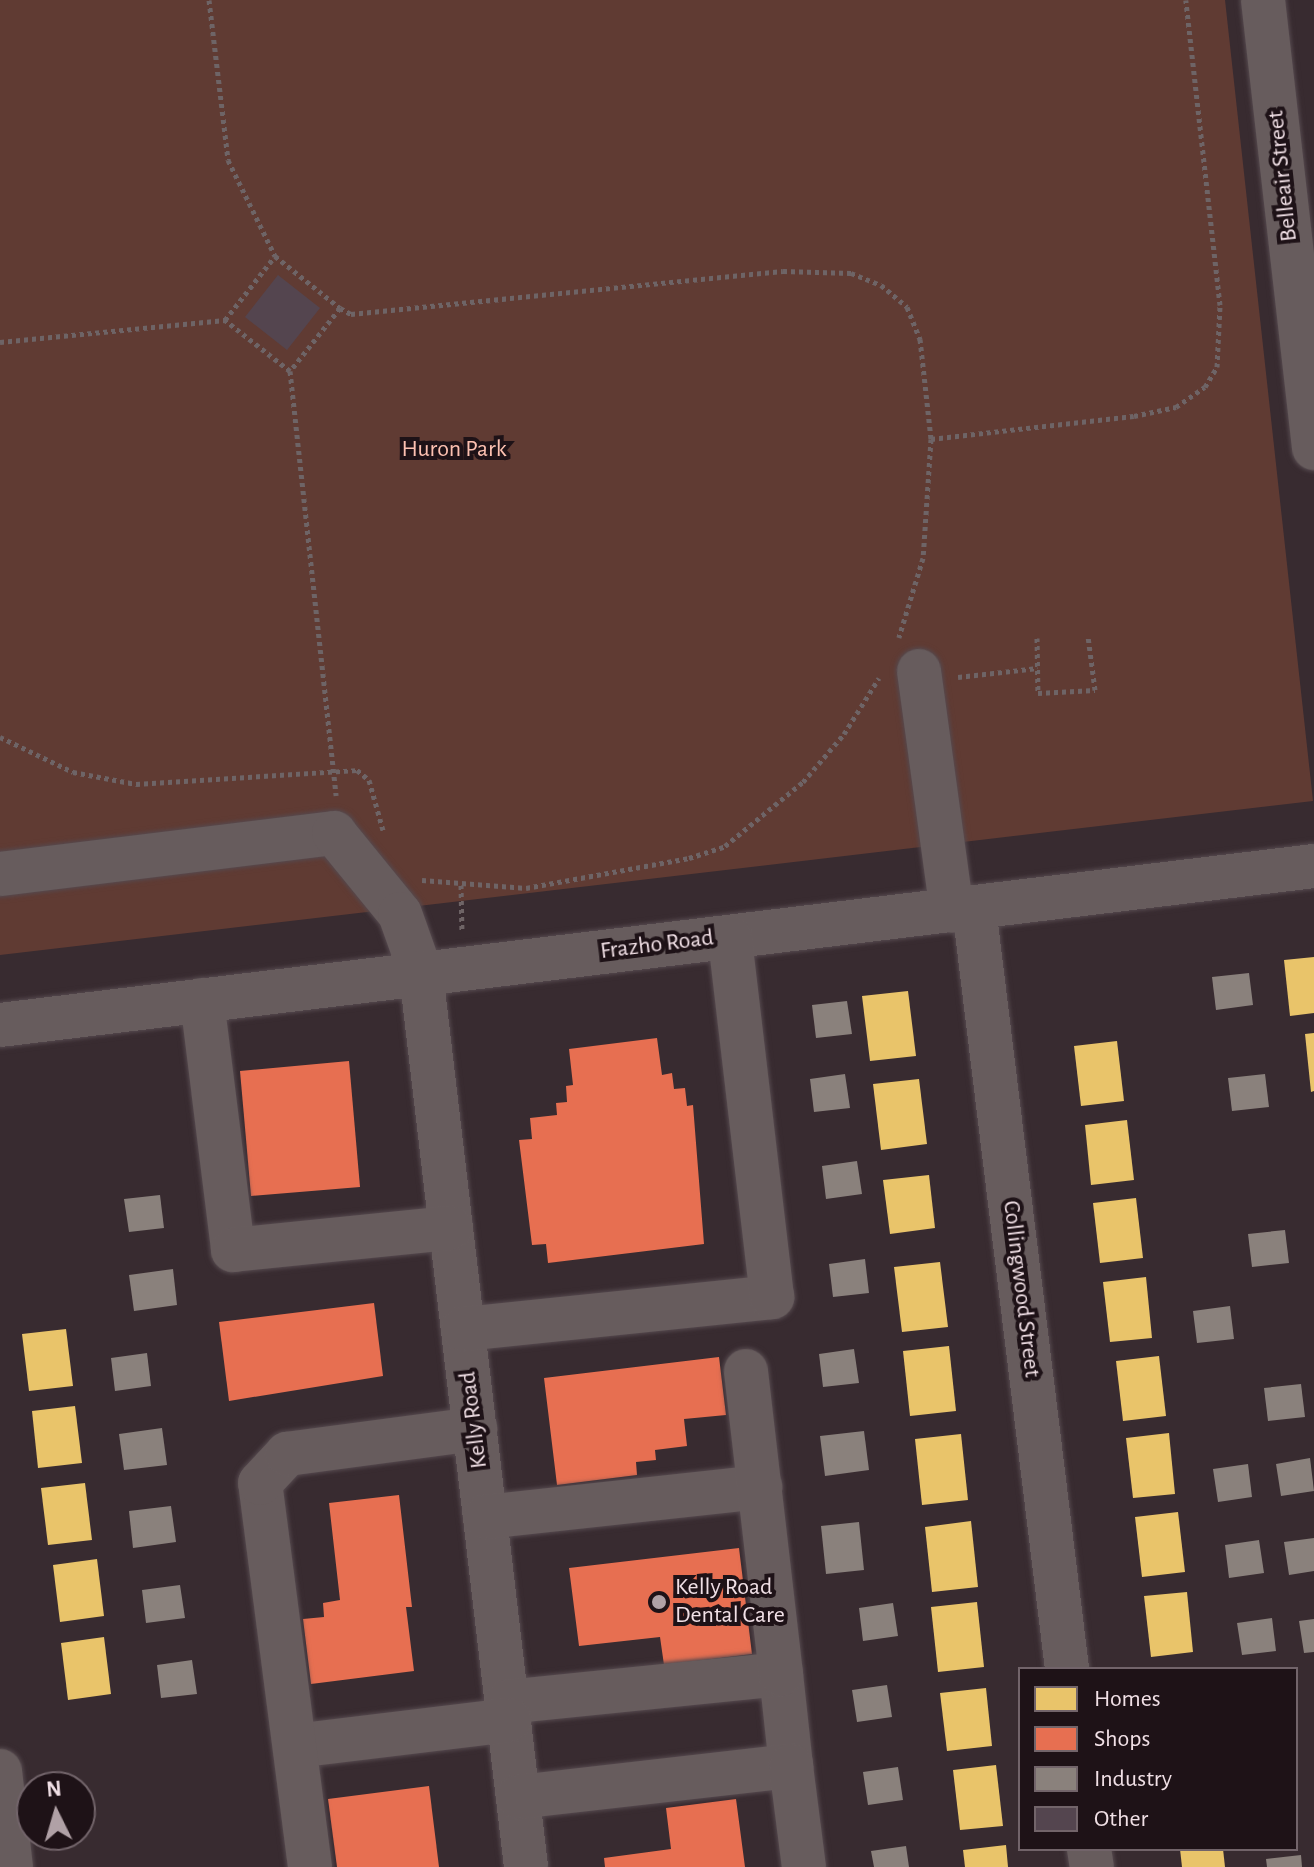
<!DOCTYPE html>
<html>
<head>
<meta charset="utf-8">
<style>
  body { margin:0 }
  #map { position:relative; width:1314px; height:1867px; overflow:hidden; background:#382b30; font-family:"Alegreya Sans",sans-serif }
  div>[style] { position:absolute }
  .green>* { inset:0; background:#603b33 }
  .homes>* { inset:0; background:#e9c46a }
  .shops>* { inset:0; background:#e76f51 }
  .industry>* { inset:0; background:#8a817c }
  .building>* { inset:0; background:#54454f }
  .path>* { height:5px; margin-top:-2.5px; transform-origin:0; background:repeating-linear-gradient(90deg,#6e6466 0 4px,transparent 0 8px) }
  .roads { filter:drop-shadow(0 0 2px #55494e) drop-shadow(0 0 2px #55494e) }
  .minor>* { height:44px; margin:-22px; padding:0 22px; transform-origin:22px; border-radius:22px; background:#675c5d }
  .dots>* { width:22px; height:22px; translate:-50% -50%; box-sizing:border-box; border:4px solid #1e1217; border-radius:50% }
  span { translate:-50% -50%; white-space:nowrap; text-align:center; line-height:1.15; -webkit-text-stroke:8px #1e1217; paint-order:stroke }
  .street-label { font-size:24px; color:#f1e0e6 }
  .park-label { font-size:24px; color:#fdc1b1 }
  .poi-label { font-size:24px; color:#f1e0e6 }
  .left { translate:0 -50%; text-align:left }
  .legend { position:absolute; left:1018px; top:1667px; width:280px; height:184px; box-sizing:border-box; background:#1e1217; border:2px solid #72646a; margin:0; padding:10px 14px; list-style:none; font-size:24px; color:#f1e0e6 }
  .legend li { display:flex; align-items:center; gap:16px; height:40px }
  .legend b { width:40px; border:2px solid #72646a }
  .north { position:absolute; left:16px; top:1771px; width:80px; height:80px; box-sizing:border-box; background:#1e1217; border:2px solid #72646a; border-radius:50%; rotate:355deg; font-size:22px; font-weight:700; line-height:32px; text-align:center; color:#f1e0e6 }
  .north::after { content:''; display:block; margin:auto; width:28px; height:36px; background:#b0a1a6; clip-path:polygon(50% 0,100% 100%,50% 72%,0 100%) }
</style>
</head>
<body>
<div id="map">
  <div class="green">
    <div style="clip-path:polygon(0 0,1225px 0,1313px 801px,0 955px)"></div>
  </div>
  <div class="homes">
    <div style="clip-path:polygon(1314px 957px,1314px 1013px,1290px 1016px,1284px 960px)"></div>
    <div style="clip-path:polygon(908px 991px,916px 1056px,870px 1061px,862px 996px)"></div>
    <div style="clip-path:polygon(1314px 1033px,1314px 1091px,1311px 1092px,1305px 1034px)"></div>
    <div style="clip-path:polygon(1117px 1041px,1124px 1101px,1081px 1106px,1074px 1046px)"></div>
    <div style="clip-path:polygon(919px 1079px,927px 1144px,881px 1150px,873px 1084px)"></div>
    <div style="clip-path:polygon(1127px 1120px,1134px 1180px,1091px 1185px,1085px 1125px)"></div>
    <div style="clip-path:polygon(929px 1175px,935px 1228px,890px 1234px,883px 1180px)"></div>
    <div style="clip-path:polygon(1136px 1198px,1143px 1258px,1100px 1263px,1093px 1203px)"></div>
    <div style="clip-path:polygon(940px 1262px,948px 1327px,902px 1332px,894px 1267px)"></div>
    <div style="clip-path:polygon(1146px 1277px,1152px 1338px,1110px 1342px,1103px 1282px)"></div>
    <div style="clip-path:polygon(66px 1329px,73px 1386px,29px 1391px,22px 1334px)"></div>
    <div style="clip-path:polygon(949px 1346px,956px 1411px,910px 1416px,903px 1351px)"></div>
    <div style="clip-path:polygon(1159px 1356px,1166px 1416px,1123px 1421px,1116px 1361px)"></div>
    <div style="clip-path:polygon(75px 1406px,82px 1463px,38px 1468px,32px 1411px)"></div>
    <div style="clip-path:polygon(1169px 1433px,1175px 1494px,1133px 1498px,1126px 1438px)"></div>
    <div style="clip-path:polygon(961px 1434px,968px 1500px,922px 1505px,915px 1439px)"></div>
    <div style="clip-path:polygon(85px 1483px,92px 1540px,48px 1545px,41px 1488px)"></div>
    <div style="clip-path:polygon(1178px 1512px,1185px 1572px,1142px 1577px,1135px 1517px)"></div>
    <div style="clip-path:polygon(971px 1521px,978px 1587px,932px 1592px,925px 1527px)"></div>
    <div style="clip-path:polygon(97px 1559px,104px 1616px,60px 1622px,53px 1565px)"></div>
    <div style="clip-path:polygon(1187px 1592px,1193px 1652px,1151px 1657px,1144px 1596px)"></div>
    <div style="clip-path:polygon(977px 1602px,984px 1667px,938px 1672px,931px 1607px)"></div>
    <div style="clip-path:polygon(104px 1637px,111px 1694px,68px 1700px,61px 1643px)"></div>
    <div style="clip-path:polygon(986px 1688px,992px 1746px,947px 1751px,940px 1693px)"></div>
    <div style="clip-path:polygon(996px 1765px,1003px 1826px,960px 1830px,953px 1770px)"></div>
    <div style="clip-path:polygon(1006px 1845px,1008px 1867px,965px 1867px,963px 1850px)"></div>
    <div style="clip-path:polygon(1180px 1849px,1223px 1849px,1225px 1867px,1182px 1867px)"></div>
  </div>
  <div class="shops">
    <div style="clip-path:polygon(657px 1038px,662px 1075px,672px 1073px,674px 1089px,685px 1088px,687px 1106px,693px 1105px,704px 1244px,548px 1263px,546px 1244px,532px 1245px,519px 1140px,532px 1139px,530px 1118px,557px 1115px,556px 1103px,567px 1102px,566px 1086px,573px 1085px,569px 1049px)"></div>
    <div style="clip-path:polygon(349px 1061px,360px 1187px,251px 1196px,240px 1071px)"></div>
    <div style="clip-path:polygon(374px 1303px,383px 1376px,229px 1401px,219px 1322px)"></div>
    <div style="clip-path:polygon(719px 1357px,726px 1415px,684px 1419px,687px 1446px,655px 1450px,656px 1460px,636px 1462px,637px 1475px,557px 1485px,544px 1378px)"></div>
    <div style="clip-path:polygon(399px 1495px,412px 1607px,406px 1607px,414px 1671px,311px 1684px,303px 1619px,324px 1617px,323px 1603px,340px 1600px,329px 1503px)"></div>
    <div style="clip-path:polygon(739px 1548px,752px 1654px,664px 1665px,660px 1637px,579px 1646px,569px 1568px)"></div>
    <div style="clip-path:polygon(429px 1786px,439px 1867px,337px 1867px,328px 1799px)"></div>
    <div style="clip-path:polygon(736px 1799px,745px 1867px,605px 1867px,604px 1858px,671px 1849px,666px 1808px)"></div>
  </div>
  <div class="industry">
    <div style="clip-path:polygon(1249px 973px,1253px 1005px,1216px 1010px,1212px 977px)"></div>
    <div style="clip-path:polygon(847px 1001px,852px 1034px,816px 1038px,812px 1005px)"></div>
    <div style="clip-path:polygon(845px 1074px,850px 1108px,814px 1112px,810px 1079px)"></div>
    <div style="clip-path:polygon(1265px 1074px,1269px 1107px,1232px 1111px,1228px 1078px)"></div>
    <div style="clip-path:polygon(857px 1161px,862px 1194px,826px 1199px,822px 1166px)"></div>
    <div style="clip-path:polygon(160px 1195px,164px 1228px,129px 1232px,124px 1199px)"></div>
    <div style="clip-path:polygon(1285px 1230px,1289px 1263px,1252px 1267px,1248px 1234px)"></div>
    <div style="clip-path:polygon(865px 1259px,869px 1293px,833px 1297px,829px 1264px)"></div>
    <div style="clip-path:polygon(173px 1269px,177px 1305px,134px 1311px,129px 1275px)"></div>
    <div style="clip-path:polygon(1230px 1306px,1234px 1339px,1197px 1343px,1193px 1311px)"></div>
    <div style="clip-path:polygon(854px 1349px,859px 1383px,823px 1387px,819px 1354px)"></div>
    <div style="clip-path:polygon(147px 1353px,151px 1386px,115px 1391px,111px 1358px)"></div>
    <div style="clip-path:polygon(1301px 1384px,1305px 1417px,1268px 1421px,1264px 1388px)"></div>
    <div style="clip-path:polygon(162px 1428px,167px 1465px,124px 1470px,119px 1434px)"></div>
    <div style="clip-path:polygon(864px 1431px,869px 1470px,825px 1476px,820px 1436px)"></div>
    <div style="clip-path:polygon(1310px 1458px,1314px 1491px,1281px 1496px,1276px 1464px)"></div>
    <div style="clip-path:polygon(1248px 1464px,1252px 1497px,1218px 1502px,1213px 1469px)"></div>
    <div style="clip-path:polygon(171px 1506px,176px 1542px,133px 1548px,129px 1511px)"></div>
    <div style="clip-path:polygon(859px 1522px,864px 1570px,826px 1574px,821px 1526px)"></div>
    <div style="clip-path:polygon(1314px 1538px,1314px 1571px,1289px 1575px,1284px 1542px)"></div>
    <div style="clip-path:polygon(1259px 1540px,1264px 1573px,1229px 1578px,1225px 1545px)"></div>
    <div style="clip-path:polygon(180px 1585px,185px 1618px,146px 1623px,142px 1590px)"></div>
    <div style="clip-path:polygon(893px 1603px,898px 1636px,863px 1641px,859px 1608px)"></div>
    <div style="clip-path:polygon(1272px 1618px,1276px 1651px,1242px 1655px,1237px 1623px)"></div>
    <div style="clip-path:polygon(1314px 1619px,1314px 1652px,1304px 1653px,1299px 1621px)"></div>
    <div style="clip-path:polygon(192px 1660px,197px 1694px,161px 1698px,157px 1665px)"></div>
    <div style="clip-path:polygon(887px 1685px,892px 1717px,857px 1722px,852px 1690px)"></div>
    <div style="clip-path:polygon(898px 1767px,903px 1800px,868px 1805px,863px 1772px)"></div>
    <div style="clip-path:polygon(906px 1846px,909px 1867px,874px 1867px,871px 1851px)"></div>
    <div style="clip-path:polygon(1301px 1855px,1302px 1867px,1267px 1867px,1266px 1859px)"></div>
  </div>
  <div class="building">
    <div style="clip-path:polygon(278px 275px,320px 308px,287px 350px,245px 317px)"></div>
  </div>
  <div class="path">
    <div style="left:209px;top:0;width:161px;rotate:83.2deg"></div>
    <div style="left:228px;top:160px;width:107px;rotate:63.9deg"></div>
    <div style="left:340px;top:308px;width:13px;rotate:29deg"></div>
    <div style="left:351px;top:314px;width:434px;rotate:-5.7deg"></div>
    <div style="left:783px;top:271px;width:68px;rotate:1.7deg"></div>
    <div style="left:851px;top:273px;width:32px;rotate:22deg"></div>
    <div style="left:881px;top:285px;width:34px;rotate:40deg"></div>
    <div style="left:907px;top:307px;width:35px;rotate:68deg"></div>
    <div style="left:920px;top:339px;width:101px;rotate:83.7deg"></div>
    <div style="left:931px;top:439px;width:119px;rotate:93.8deg"></div>
    <div style="left:923px;top:558px;width:83px;rotate:106.9deg"></div>
    <div style="left:0;top:342px;width:226px;rotate:-5.6deg"></div>
    <div style="left:290px;top:371px;width:83px;rotate:-141.9deg"></div>
    <div style="left:225px;top:320px;width:81px;rotate:-52deg"></div>
    <div style="left:275px;top:256px;width:83px;rotate:38.7deg"></div>
    <div style="left:340px;top:308px;width:80px;rotate:128.4deg"></div>
    <div style="left:290px;top:371px;width:427px;rotate:83.8deg"></div>
    <div style="left:931px;top:439px;width:204px;rotate:-6.5deg"></div>
    <div style="left:1134px;top:416px;width:43px;rotate:-12.1deg"></div>
    <div style="left:1176px;top:407px;width:35px;rotate:-35deg"></div>
    <div style="left:1205px;top:387px;width:23px;rotate:-59deg"></div>
    <div style="left:1217px;top:367px;width:62px;rotate:-87.2deg"></div>
    <div style="left:1220px;top:305px;width:307px;rotate:-96.4deg"></div>
    <div style="left:1037px;top:638px;width:55px;rotate:89deg"></div>
    <div style="left:1038px;top:693px;width:57px;rotate:-3deg"></div>
    <div style="left:1095px;top:690px;width:54px;rotate:-97.4deg"></div>
    <div style="left:958px;top:677px;width:80px;rotate:-6.5deg"></div>
    <div style="left:0;top:737px;width:81px;rotate:25.6deg"></div>
    <div style="left:73px;top:772px;width:64px;rotate:10.8deg"></div>
    <div style="left:136px;top:784px;width:221px;rotate:-3.6deg"></div>
    <div style="left:357px;top:770px;width:16px;rotate:40deg"></div>
    <div style="left:369px;top:780px;width:52px;rotate:74.4deg"></div>
    <div style="left:422px;top:880px;width:104px;rotate:4.4deg"></div>
    <div style="left:526px;top:888px;width:166px;rotate:-10.4deg"></div>
    <div style="left:689px;top:858px;width:38px;rotate:-18deg"></div>
    <div style="left:725px;top:846px;width:101px;rotate:-39.4deg"></div>
    <div style="left:803px;top:782px;width:63px;rotate:-49.5deg"></div>
    <div style="left:844px;top:734px;width:66px;rotate:-58deg"></div>
    <div style="left:461px;top:885px;width:46px;rotate:88.8deg"></div>
  </div>
  <div class="roads">
    <div class="minor">
      <div style="left:1263px;top:0;width:451px;rotate:83.5deg"></div>
      <div style="left:919px;top:671px;width:242px;rotate:82.2deg"></div>
      <div style="left:0;top:874px;width:337px;rotate:-7deg"></div>
      <div style="left:334px;top:833px;width:104px;rotate:50.8deg"></div>
      <div style="left:400px;top:914px;width:63px;rotate:70.4deg"></div>
      <div style="left:421px;top:973px;width:900px;rotate:83.3deg"></div>
      <div style="left:974px;top:908px;width:767px;rotate:83.03deg"></div>
      <div style="left:202px;top:1000px;width:252px;rotate:82.9deg"></div>
      <div style="left:233px;top:1250px;width:219px;rotate:-5.8deg"></div>
      <div style="left:0;top:1025px;width:1324px;rotate:-6.9deg"></div>
      <div style="left:463px;top:1329px;width:311px;rotate:-5.9deg"></div>
      <div style="left:772px;top:1297px;width:362px;rotate:-96.7deg"></div>
      <div style="left:485px;top:1517px;width:277px;rotate:-6.2deg"></div>
      <div style="left:781px;top:1674px;width:93px;rotate:83.8deg"></div>
      <div style="left:507px;top:1702px;width:275px;rotate:-5.8deg"></div>
      <div style="left:781px;top:1674px;width:305px;rotate:-96.6deg"></div>
      <div style="left:295px;top:1746px;width:216px;rotate:-6.9deg"></div>
      <div style="left:0;top:1771px;width:97px;rotate:83.5deg"></div>
      <div style="left:518px;top:1797px;width:275px;rotate:-6.5deg"></div>
      <div style="left:791px;top:1766px;width:102px;rotate:82.7deg"></div>
      <div style="left:1089px;top:1849px;width:18px;rotate:81deg"></div>
      <div style="left:310px;top:1867px;width:387px;rotate:-97.4deg"></div>
      <div style="left:260px;top:1483px;width:40px;rotate:-47deg"></div>
      <div style="left:287px;top:1454px;width:190px;rotate:-7.6deg"></div>
    </div>
  </div>
  <div class="dots">
    <div style="left:659px;top:1602px;background:#b0a1a6"></div>
  </div>
  <div class="street-label">
    <span style="left:1283px;top:176px;rotate:-96deg">Belleair Street</span>
    <span style="left:657px;top:945px;rotate:-7deg">Frazho Road</span>
    <span style="left:1021px;top:1289px;rotate:83deg">Collingwood Street</span>
    <span style="left:474px;top:1420px;rotate:-97deg">Kelly Road</span>
  </div>
  <div class="park-label">
    <span style="left:454px;top:450px">Huron Park</span>
  </div>
  <div class="poi-label">
    <span class="left" style="left:675px;top:1602px">Kelly Road<br>Dental Care</span>
  </div>
  <ul class="legend">
  <li><b style="height:22px;background:#e9c46a"></b>Homes</li>
  <li><b style="height:22px;background:#e76f51"></b>Shops</li>
  <li><b style="height:22px;background:#8a817c"></b>Industry</li>
  <li><b style="height:22px;background:#54454f"></b>Other</li>
  </ul>
  <div class="north">N</div>
</div>
</body>
</html>
